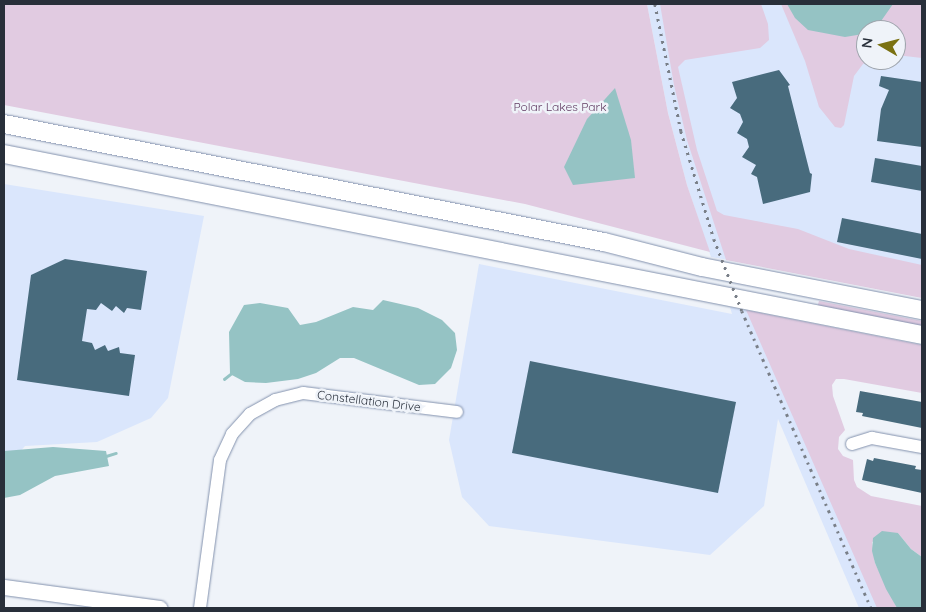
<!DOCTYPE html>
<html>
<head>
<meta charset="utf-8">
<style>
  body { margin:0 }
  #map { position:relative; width:926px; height:612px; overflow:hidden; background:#eff3f9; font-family:Quicksand,sans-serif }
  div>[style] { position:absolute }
  .built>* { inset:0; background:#dae6fc }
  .green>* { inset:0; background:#e1cbe1 }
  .water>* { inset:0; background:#95c3c4 }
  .stream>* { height:2.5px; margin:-1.25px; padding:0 1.25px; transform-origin:1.25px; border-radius:1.25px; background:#95c3c4 }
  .building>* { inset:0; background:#486b7d }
  .roads { filter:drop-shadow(0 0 1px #8291ad) drop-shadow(0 0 1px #8291ad) }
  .minor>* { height:12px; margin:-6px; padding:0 6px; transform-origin:6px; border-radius:6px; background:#fff }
  .major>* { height:15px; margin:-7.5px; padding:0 7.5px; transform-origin:7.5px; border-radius:7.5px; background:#fff }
  .highway>* { height:18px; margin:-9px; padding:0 9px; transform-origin:9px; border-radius:9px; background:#fff }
  .rail>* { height:2.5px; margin-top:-1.25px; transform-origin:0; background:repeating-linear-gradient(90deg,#797f88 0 2.5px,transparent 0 7.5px) }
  span { translate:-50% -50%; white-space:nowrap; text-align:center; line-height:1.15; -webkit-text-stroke:5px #eff3f9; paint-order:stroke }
  .park-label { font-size:12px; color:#623c63 }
  .street-label { font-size:12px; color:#282f3a }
  .frame { position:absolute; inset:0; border:5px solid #282f3a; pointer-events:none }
  .north { position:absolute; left:856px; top:20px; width:50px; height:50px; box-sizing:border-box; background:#eff3f9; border:1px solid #9fa5ad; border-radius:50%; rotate:278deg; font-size:14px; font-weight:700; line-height:20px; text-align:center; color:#282f3a }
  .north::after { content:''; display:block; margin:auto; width:18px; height:22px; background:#7a7112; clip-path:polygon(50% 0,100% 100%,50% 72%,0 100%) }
</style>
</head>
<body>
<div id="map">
  <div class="built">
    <div style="clip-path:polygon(evenodd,647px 4px,922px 4px,922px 292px,711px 257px,687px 185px,668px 113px,647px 4px,866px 30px,896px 30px,896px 60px,866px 60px,866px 30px)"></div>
    <div style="clip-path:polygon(4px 184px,204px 216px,168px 398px,151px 418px,97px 442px,25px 446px,4px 470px)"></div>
    <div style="clip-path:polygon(479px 264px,732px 314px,730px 307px,754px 312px,881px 608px,859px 608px,778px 419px,764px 506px,710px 555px,489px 526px,462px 497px,449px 440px)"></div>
  </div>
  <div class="green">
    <div style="clip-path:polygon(4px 4px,647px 4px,668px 113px,687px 185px,710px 252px,525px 204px,4px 105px)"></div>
    <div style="clip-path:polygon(660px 4px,761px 4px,768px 24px,769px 40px,760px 48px,685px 60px,678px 67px,697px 150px,717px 211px,724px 215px,798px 229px,849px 249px,922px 265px,922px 298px,726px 260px,687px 140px,674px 85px)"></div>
    <div style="clip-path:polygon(781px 4px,922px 4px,922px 58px,896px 55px,896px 30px,866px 30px,866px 60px,871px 60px,863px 64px,854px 76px,844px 125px,841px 128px,835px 127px,819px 107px,805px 61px)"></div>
    <div style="clip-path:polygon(819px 301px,922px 321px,922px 328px,817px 308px)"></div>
    <div style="clip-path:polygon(746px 310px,922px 345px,922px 393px,844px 379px,836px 379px,832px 385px,833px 396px,845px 430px,839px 437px,838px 449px,843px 456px,853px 460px,854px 480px,857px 487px,871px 496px,922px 506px,922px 557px,911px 549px,898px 533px,872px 542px,875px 563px,897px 608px,877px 608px)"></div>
  </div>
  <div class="water">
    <div style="clip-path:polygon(787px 4px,893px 4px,879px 24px,871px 30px,866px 30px,863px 34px,845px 37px,808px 30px,795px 18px)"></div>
    <div style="clip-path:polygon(615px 88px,631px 140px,635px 178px,573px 185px,564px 167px,587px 119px)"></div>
    <div style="clip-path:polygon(383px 300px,418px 308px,442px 320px,455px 333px,457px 350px,451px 368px,435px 384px,419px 385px,354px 358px,340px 358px,316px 373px,298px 379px,266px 383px,245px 382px,230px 374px,229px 332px,244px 305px,260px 303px,288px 308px,300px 325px,316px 322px,353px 307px,373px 310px)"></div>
    <div style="clip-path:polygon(53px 447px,106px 451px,109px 466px,55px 476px,20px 495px,4px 498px,4px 451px)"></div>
    <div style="clip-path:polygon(882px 531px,898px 533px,911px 549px,922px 557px,922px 608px,897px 608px,886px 589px,875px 563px,872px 551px,873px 538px)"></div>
  </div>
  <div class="stream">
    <div style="left:224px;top:379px;width:11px;rotate:-38deg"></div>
    <div style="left:106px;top:456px;width:10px;rotate:-17deg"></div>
  </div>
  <div class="building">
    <div style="clip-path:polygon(779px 70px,790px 85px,788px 86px,810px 173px,812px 174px,810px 192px,763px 204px,757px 177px,751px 174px,756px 165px,742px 157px,749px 147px,747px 139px,737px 133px,743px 122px,740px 114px,730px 108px,737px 98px,732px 82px)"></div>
    <div style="clip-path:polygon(881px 76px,922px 82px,922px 147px,877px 141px,881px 109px,889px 90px,879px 86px)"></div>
    <div style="clip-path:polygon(875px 158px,922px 166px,922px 191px,871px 182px)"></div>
    <div style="clip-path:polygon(842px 218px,922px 234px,922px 259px,837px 242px)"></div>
    <div style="clip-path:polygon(65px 259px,147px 271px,141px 310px,127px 308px,124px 313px,116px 306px,112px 311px,101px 303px,96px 310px,87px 309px,82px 341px,92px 343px,95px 350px,105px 345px,108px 351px,119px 347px,120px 353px,135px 355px,129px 396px,17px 380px,31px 275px)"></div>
    <div style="clip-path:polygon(530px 361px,736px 402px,718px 493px,512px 453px)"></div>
    <div style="clip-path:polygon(860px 391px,922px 402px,922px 428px,862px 416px,863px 413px,856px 412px)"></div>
    <div style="clip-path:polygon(874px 458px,916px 466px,915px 469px,922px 470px,922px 493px,862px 480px,867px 459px,873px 461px)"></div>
  </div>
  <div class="roads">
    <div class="minor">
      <div style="left:852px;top:444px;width:21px;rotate:-17deg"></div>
      <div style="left:872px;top:438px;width:51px;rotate:10.2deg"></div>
      <div style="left:200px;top:608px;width:149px;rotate:-82.3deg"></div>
      <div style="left:220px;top:460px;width:29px;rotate:-65deg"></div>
      <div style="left:232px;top:434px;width:27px;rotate:-48deg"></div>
      <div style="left:250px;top:414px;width:29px;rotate:-29deg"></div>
      <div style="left:275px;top:400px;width:29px;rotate:-14deg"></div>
      <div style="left:303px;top:393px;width:155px;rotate:7deg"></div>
    </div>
    <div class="major">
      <div style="left:4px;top:587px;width:157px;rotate:7.7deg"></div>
    </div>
    <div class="highway">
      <div style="left:4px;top:124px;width:611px;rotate:11.13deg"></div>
      <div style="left:604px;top:242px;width:101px;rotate:14.3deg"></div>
      <div style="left:702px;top:267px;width:224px;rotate:11.1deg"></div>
      <div style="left:4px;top:154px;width:936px;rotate:11.15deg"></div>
    </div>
  </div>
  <div class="rail">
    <div style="left:655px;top:4px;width:130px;rotate:78.4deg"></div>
    <div style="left:681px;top:131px;width:113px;rotate:73deg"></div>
    <div style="left:714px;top:239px;width:77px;rotate:68.7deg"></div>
    <div style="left:742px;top:311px;width:324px;rotate:66.5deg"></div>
  </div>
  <div class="park-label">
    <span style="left:560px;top:107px">Polar Lakes Park</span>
  </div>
  <div class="street-label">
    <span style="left:369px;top:401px;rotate:7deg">Constellation Drive</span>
  </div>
  <div class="frame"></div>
  <div class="north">N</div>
</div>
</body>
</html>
